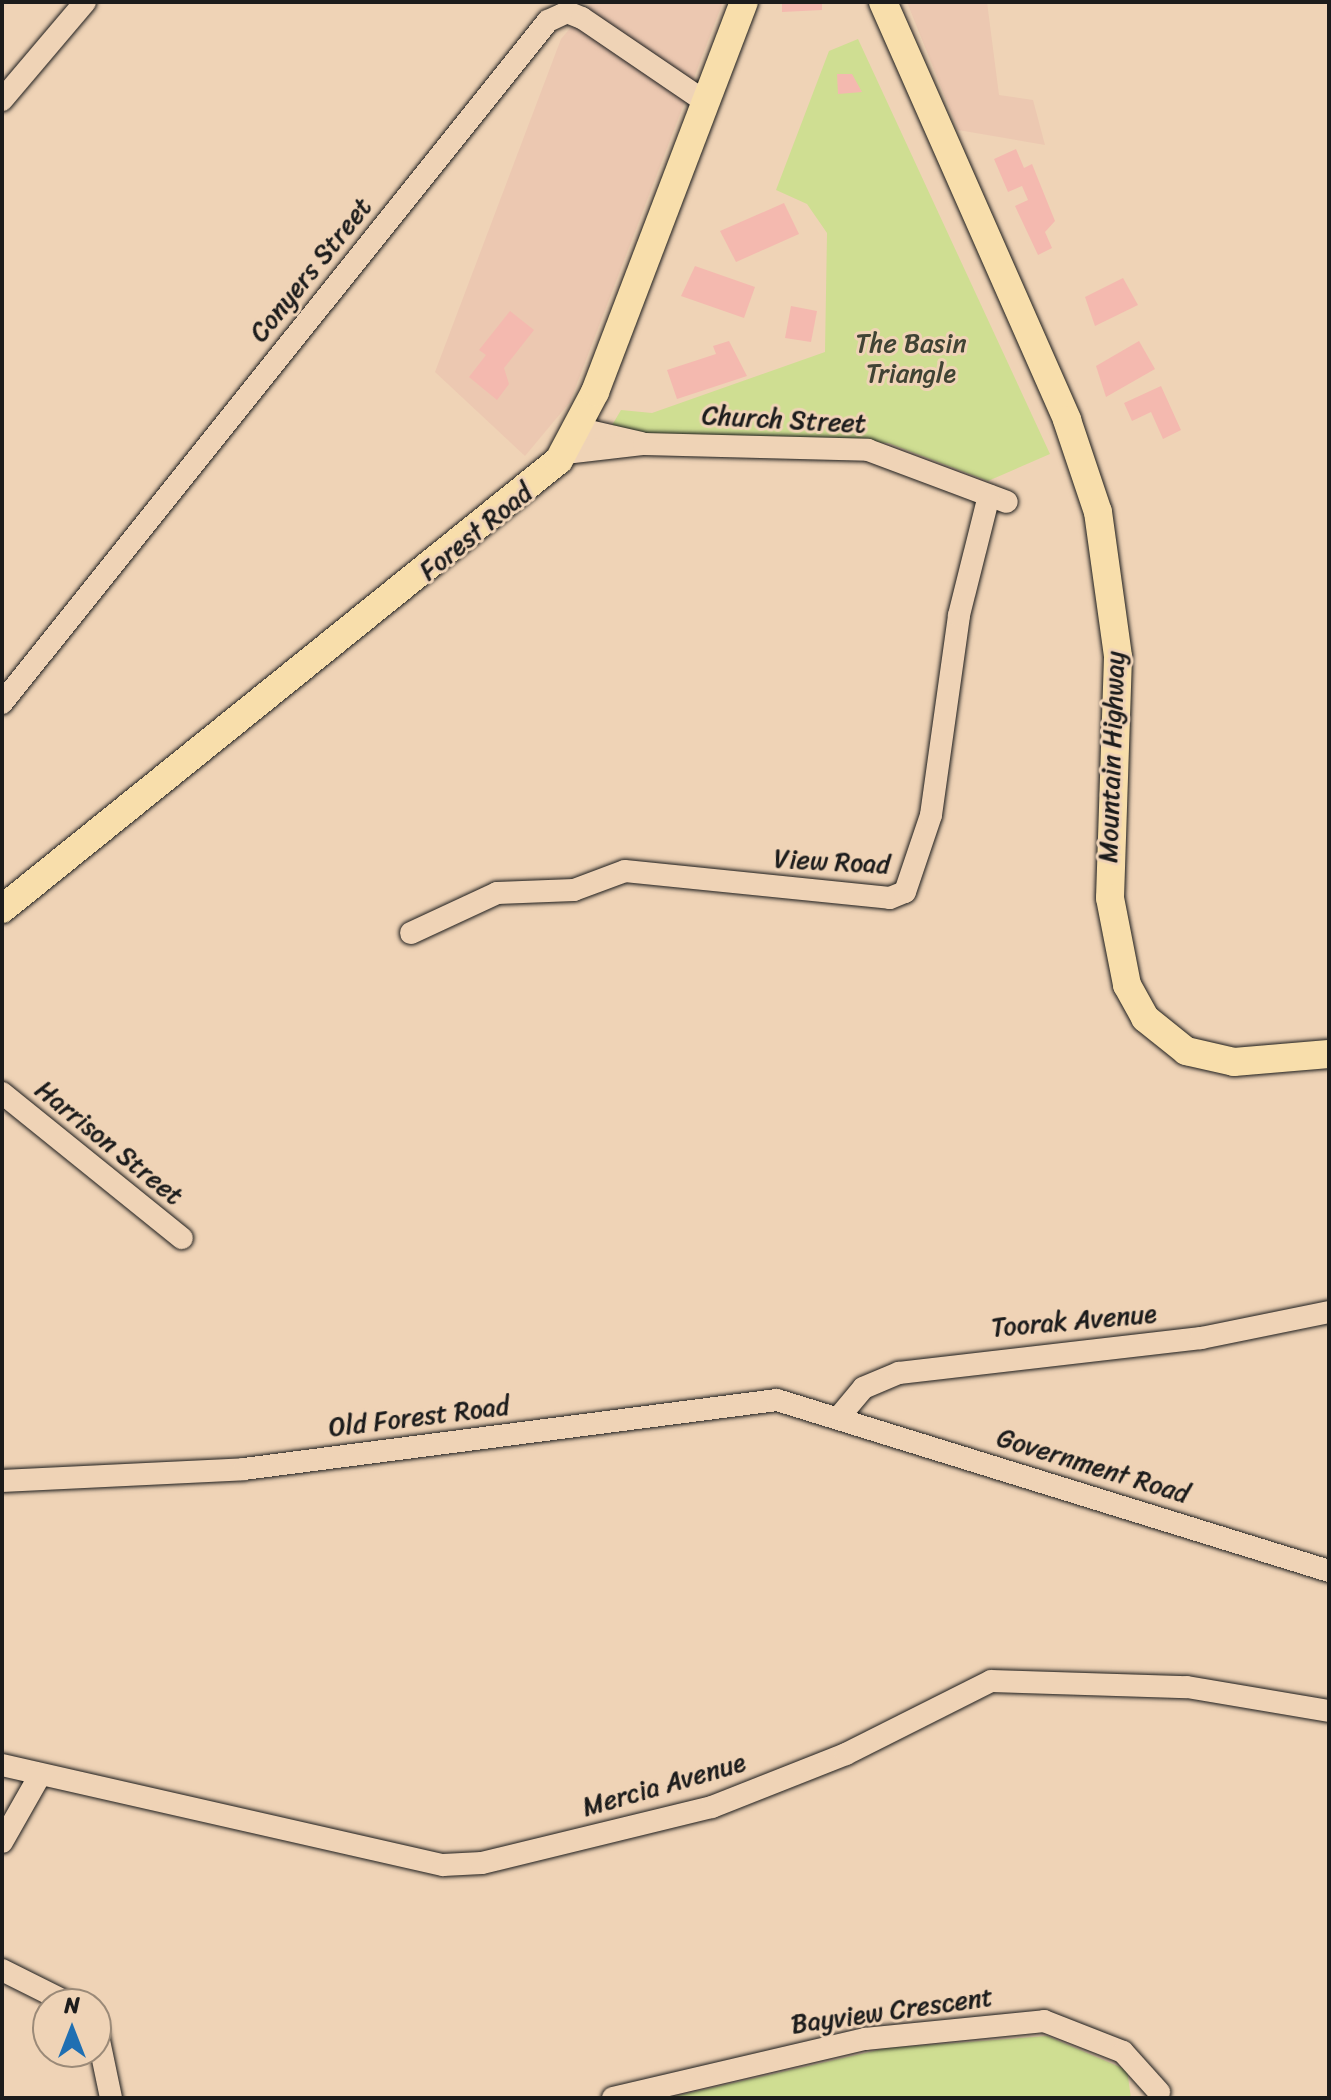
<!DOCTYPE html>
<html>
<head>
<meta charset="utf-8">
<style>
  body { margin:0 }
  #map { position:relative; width:1331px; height:2100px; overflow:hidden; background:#efd3b6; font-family:Sriracha,sans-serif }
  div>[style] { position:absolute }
  .built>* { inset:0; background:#ecc8b1 }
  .green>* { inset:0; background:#cfde92 }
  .building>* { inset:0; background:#f4b9af }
  .roads { filter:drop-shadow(0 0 2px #1c1c1c) drop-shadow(0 0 2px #1c1c1c) }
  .minor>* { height:22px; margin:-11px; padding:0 11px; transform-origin:11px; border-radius:11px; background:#efd3b6 }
  .major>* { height:28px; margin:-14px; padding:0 14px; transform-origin:14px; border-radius:14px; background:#f8deab }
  span { translate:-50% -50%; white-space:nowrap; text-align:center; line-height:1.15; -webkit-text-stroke:6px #efd3b6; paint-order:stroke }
  .street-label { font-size:26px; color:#1c1c1c }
  .park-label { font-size:26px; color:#404334 }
  .frame { position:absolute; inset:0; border:4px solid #1c1c1c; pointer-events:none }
  .north { position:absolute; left:32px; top:1988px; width:80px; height:80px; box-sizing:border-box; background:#efd3b6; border:2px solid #9b8a78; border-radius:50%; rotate:0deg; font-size:22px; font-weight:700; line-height:32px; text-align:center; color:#1c1c1c }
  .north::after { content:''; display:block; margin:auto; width:28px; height:36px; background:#1f6fb2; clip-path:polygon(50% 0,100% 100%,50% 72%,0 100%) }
</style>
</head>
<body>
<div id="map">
  <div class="built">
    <div style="clip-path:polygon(592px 2px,723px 2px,570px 402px,525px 456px,435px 372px,561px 39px)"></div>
    <div style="clip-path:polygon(907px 2px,987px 2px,999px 95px,1033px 100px,1045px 145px,958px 130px)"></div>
  </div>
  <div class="green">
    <div style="clip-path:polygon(858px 39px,1050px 454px,988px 481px,888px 443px,608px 432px,621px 410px,652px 413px,825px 352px,827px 233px,807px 204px,776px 190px,829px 51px)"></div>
    <div style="clip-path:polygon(1047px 2036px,1127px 2070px,1131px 2098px,667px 2098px,887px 2048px)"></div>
  </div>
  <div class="building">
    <div style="clip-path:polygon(782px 2px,822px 2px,822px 10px,782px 12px)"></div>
    <div style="clip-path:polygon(837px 74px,852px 74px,862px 92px,838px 94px)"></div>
    <div style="clip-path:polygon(1016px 149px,1024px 168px,1032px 164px,1055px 221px,1045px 232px,1052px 248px,1038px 255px,1015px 206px,1028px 200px,1022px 186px,1008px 192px,994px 159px)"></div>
    <div style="clip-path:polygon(784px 203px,799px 234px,736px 262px,720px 231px)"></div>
    <div style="clip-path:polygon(695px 266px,755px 287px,744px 318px,681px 296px)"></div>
    <div style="clip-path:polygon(1123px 278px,1138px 305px,1095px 326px,1085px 297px)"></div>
    <div style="clip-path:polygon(791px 306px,817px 311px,811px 342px,785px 338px)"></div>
    <div style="clip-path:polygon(510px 311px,534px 330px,504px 368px,509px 384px,497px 400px,469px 377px,486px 355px,479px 350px)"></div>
    <div style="clip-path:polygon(729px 341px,747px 376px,677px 399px,667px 370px,716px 354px,713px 346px)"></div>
    <div style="clip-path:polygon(1139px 341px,1155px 369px,1106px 397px,1096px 366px)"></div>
    <div style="clip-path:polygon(1161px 386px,1181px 430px,1163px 439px,1151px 412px,1132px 421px,1124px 403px)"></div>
  </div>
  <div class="roads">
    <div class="minor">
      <div style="left:2px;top:100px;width:128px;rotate:-49.7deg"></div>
      <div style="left:580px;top:429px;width:63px;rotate:12.9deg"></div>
      <div style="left:565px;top:453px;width:80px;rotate:-6.5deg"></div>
      <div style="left:644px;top:444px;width:224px;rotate:1.5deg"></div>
      <div style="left:868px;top:450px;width:148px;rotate:20.5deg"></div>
      <div style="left:2px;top:703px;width:874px;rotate:-51.32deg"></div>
      <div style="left:548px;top:21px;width:21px;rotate:-25deg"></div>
      <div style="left:567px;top:12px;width:16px;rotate:22deg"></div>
      <div style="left:582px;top:18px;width:151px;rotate:34.2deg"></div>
      <div style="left:411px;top:933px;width:95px;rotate:-24.9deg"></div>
      <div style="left:497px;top:893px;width:77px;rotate:-2.2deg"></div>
      <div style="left:574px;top:890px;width:54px;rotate:-20.4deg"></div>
      <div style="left:625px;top:871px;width:266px;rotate:5.8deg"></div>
      <div style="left:890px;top:898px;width:16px;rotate:-22deg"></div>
      <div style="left:905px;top:892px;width:81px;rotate:-71.3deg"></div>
      <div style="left:931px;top:815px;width:202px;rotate:-82deg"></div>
      <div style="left:959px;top:615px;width:123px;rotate:-75.9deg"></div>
      <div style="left:2px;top:1093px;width:231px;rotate:38.9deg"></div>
      <div style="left:839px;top:1417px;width:38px;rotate:-50deg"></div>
      <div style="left:863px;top:1388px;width:39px;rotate:-23deg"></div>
      <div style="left:899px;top:1373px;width:304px;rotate:-6.6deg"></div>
      <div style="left:1201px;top:1338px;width:131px;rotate:-11.5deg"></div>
      <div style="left:2px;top:1481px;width:242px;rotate:-2.8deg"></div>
      <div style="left:244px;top:1469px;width:537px;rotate:-7.38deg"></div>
      <div style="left:777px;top:1400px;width:578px;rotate:17.21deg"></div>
      <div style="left:2px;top:1765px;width:452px;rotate:12.8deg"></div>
      <div style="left:443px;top:1865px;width:39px;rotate:-3deg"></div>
      <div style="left:482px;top:1863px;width:237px;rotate:-13.7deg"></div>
      <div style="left:712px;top:1807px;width:144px;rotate:-21.6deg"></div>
      <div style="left:846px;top:1754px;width:162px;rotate:-26.7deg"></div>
      <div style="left:991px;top:1681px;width:196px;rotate:1.8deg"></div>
      <div style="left:1187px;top:1687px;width:144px;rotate:9.6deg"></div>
      <div style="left:2px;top:1842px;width:75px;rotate:-60.4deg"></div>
      <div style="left:2px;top:1970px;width:76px;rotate:26.6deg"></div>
      <div style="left:96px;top:2026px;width:74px;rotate:78.2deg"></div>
      <div style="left:613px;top:2098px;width:259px;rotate:-13.2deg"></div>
      <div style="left:865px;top:2039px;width:180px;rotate:-5.7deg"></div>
      <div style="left:1044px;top:2021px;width:85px;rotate:21.4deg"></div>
      <div style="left:1123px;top:2052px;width:54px;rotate:48deg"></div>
    </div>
    <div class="major">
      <div style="left:883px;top:2px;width:457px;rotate:66.2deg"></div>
      <div style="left:1067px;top:420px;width:97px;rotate:71.4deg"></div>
      <div style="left:1098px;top:512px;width:146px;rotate:82.1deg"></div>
      <div style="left:1118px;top:657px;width:241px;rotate:91.9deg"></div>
      <div style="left:1110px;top:898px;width:89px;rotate:78.9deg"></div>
      <div style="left:1127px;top:985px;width:38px;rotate:61deg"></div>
      <div style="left:1145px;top:1018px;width:53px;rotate:38.8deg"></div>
      <div style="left:1186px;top:1051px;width:49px;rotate:12.9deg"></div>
      <div style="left:1234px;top:1062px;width:95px;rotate:-4.8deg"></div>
      <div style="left:2px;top:909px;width:715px;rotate:-38.87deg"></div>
      <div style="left:559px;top:460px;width:77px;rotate:-62.1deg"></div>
      <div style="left:595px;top:392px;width:417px;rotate:-69.1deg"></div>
    </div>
  </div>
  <div class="street-label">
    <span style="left:311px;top:270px;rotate:-51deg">Conyers Street</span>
    <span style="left:784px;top:420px;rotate:3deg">Church Street</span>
    <span style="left:476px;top:532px;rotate:-39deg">Forest Road</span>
    <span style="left:1112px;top:757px;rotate:-88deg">Mountain Highway</span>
    <span style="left:832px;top:862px;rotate:3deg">View Road</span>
    <span style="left:109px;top:1143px;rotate:39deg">Harrison Street</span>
    <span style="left:1074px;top:1321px;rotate:-5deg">Toorak Avenue</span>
    <span style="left:419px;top:1417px;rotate:-7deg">Old Forest Road</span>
    <span style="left:1093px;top:1466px;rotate:17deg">Government Road</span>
    <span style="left:664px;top:1785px;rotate:-16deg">Mercia Avenue</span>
    <span style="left:892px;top:2011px;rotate:-8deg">Bayview Crescent</span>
  </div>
  <div class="park-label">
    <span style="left:911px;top:359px">The Basin<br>Triangle</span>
  </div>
  <div class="frame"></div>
  <div class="north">N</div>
</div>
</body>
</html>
